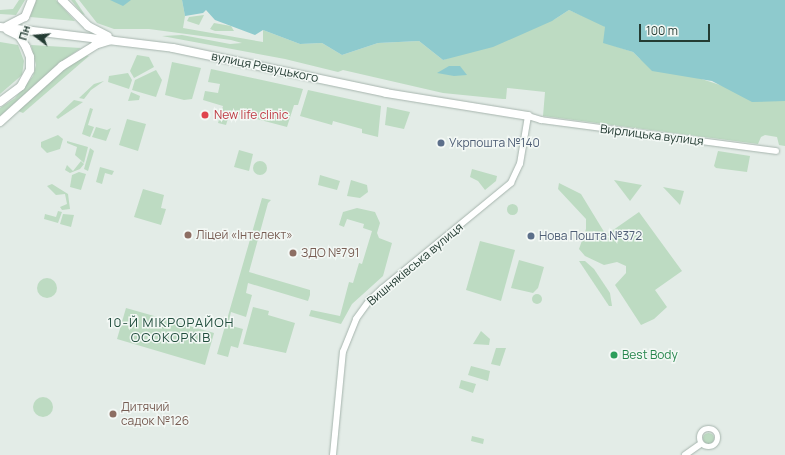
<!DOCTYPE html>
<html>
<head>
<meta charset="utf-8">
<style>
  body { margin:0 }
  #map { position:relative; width:785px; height:455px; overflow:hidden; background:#e3ece7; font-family:Manrope,sans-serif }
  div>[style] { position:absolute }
  .green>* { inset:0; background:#bddbc2 }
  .round { border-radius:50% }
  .water>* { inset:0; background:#8ecacd }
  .roads { filter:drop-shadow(0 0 1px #a6b4ad) drop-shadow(0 0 1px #a6b4ad) }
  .street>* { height:5.5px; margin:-2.75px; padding:0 2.75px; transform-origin:2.75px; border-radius:2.75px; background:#fff }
  .street>.ring { margin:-2.75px; padding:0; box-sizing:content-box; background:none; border:5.5px solid #fff; border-radius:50% }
  .secondary>* { height:8px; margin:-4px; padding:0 4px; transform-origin:4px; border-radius:4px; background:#fff }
  .dots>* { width:11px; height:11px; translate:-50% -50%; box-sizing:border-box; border:2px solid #f3f8f5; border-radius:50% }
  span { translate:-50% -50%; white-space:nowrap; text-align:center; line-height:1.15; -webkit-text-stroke:3px #f3f8f5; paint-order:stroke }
  .street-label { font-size:12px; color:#243c33 }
  .health-label { font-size:12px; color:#be3a42 }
  .left { translate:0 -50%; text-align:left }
  .service-label { font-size:12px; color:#4e5e75 }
  .education-label { font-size:12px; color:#785e54 }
  .leisure-label { font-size:12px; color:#27864d }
  .neighbourhood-label { font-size:13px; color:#214d3d; letter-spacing:1px }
  .north { position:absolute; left:16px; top:16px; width:40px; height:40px; -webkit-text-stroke:3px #f3f8f5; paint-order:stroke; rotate:286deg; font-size:11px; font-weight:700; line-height:16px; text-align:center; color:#243c33 }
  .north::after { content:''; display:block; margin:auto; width:14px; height:18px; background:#243c33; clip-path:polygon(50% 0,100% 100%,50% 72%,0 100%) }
  .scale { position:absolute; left:639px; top:24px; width:71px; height:18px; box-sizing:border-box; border:2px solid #243c33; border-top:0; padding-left:5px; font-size:12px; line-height:14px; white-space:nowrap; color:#243c33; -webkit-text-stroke:3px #f3f8f5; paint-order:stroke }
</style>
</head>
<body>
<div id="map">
  <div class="green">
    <div style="clip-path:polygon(19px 0,25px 0,16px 15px,0 14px,0 10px,13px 9px)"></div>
    <div style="clip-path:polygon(36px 0,56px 0,75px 21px,30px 17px)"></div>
    <div style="clip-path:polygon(71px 0,75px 0,85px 15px,82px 14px)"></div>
    <div style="clip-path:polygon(79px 0,182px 0,185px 16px,183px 28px,263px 42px,263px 30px,300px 44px,322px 43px,342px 55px,378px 43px,419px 41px,443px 60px,555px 19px,569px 10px,583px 16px,595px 17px,605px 27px,612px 45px,633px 52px,640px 59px,769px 101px,785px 101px,785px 146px,779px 145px,777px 137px,765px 135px,761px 137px,758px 144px,543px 116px,545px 92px,507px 88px,506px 99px,503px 99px,443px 93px,343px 70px,338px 72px,285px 59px,162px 36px,182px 35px,230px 44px,242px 43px,231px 40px,149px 29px,114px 29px,97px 23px)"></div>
    <div style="clip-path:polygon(204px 15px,199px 25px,187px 21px,189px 17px)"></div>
    <div style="clip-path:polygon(214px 23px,231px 26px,234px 31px,215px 31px,210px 29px)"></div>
    <div style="clip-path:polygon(0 42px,18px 45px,24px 61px,22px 75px,0 94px)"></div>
    <div style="clip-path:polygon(31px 45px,81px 48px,58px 64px,0 116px,0 108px,15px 98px,33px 76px,36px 65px)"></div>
    <div style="clip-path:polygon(85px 55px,89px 56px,23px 113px,18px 111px,65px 69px)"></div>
    <div style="clip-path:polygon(137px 55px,149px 57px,154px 67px,134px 78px,130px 71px)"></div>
    <div style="clip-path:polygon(172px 62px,201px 68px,192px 99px,184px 100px,165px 95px)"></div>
    <div style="clip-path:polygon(211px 69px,303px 89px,298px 105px,294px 105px,287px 127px,230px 112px,226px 125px,218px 123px,223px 106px,203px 100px,205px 91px,218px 93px,220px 84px,208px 82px)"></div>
    <div style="clip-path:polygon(156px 70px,162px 80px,156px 97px,132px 90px,135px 80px)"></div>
    <div style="clip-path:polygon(128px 73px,132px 80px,129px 89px,108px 82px,109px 76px)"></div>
    <div style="clip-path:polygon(104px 81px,91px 90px,84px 99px,79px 98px,94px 84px)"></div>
    <div style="clip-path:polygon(308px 90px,381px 106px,378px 137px,362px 133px,362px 129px,333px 121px,332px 125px,300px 116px)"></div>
    <div style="clip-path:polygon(131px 92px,140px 96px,139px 100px,128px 101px)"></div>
    <div style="clip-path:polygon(74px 100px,83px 102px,58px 119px,56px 117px)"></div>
    <div style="clip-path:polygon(387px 107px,410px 112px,404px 129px,385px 125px)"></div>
    <div style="clip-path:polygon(90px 108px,93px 109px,88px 125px,94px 127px,90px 137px,82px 134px)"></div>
    <div style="clip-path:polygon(127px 119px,146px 124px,138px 151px,119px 145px)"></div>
    <div style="clip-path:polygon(96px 127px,107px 130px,111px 128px,106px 141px,92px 137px)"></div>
    <div style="clip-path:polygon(58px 135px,63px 139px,60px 149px,47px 153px,41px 147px,41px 142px)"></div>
    <div style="clip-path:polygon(67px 141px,88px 147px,84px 163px,75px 155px,77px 147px,67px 143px)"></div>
    <div style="clip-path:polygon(90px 148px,94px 151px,88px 171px,84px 169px)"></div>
    <div style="clip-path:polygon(239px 150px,253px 154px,249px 171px,234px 167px)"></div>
    <div style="clip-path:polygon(718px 151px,750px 156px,747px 172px,716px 168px,714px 166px)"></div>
    <div style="clip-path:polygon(81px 161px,84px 164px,80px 169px,70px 173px,65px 170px,67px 165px,73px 171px)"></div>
    <div class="round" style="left:253px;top:161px;width:14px;height:14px"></div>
    <div style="clip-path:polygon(100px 167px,114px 171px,112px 175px,105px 173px,102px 184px,96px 182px)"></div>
    <div style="clip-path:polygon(472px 169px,497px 176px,496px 181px,485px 190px,478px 181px,470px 177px)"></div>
    <div style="clip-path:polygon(79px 172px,86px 174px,81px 190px,70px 187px,72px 175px)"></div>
    <div style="clip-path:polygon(320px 175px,340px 181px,337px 190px,318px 185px)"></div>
    <div style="clip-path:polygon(351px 180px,367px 185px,368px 192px,360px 198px,347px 196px)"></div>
    <div style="clip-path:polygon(614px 180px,642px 185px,630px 201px)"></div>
    <div style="clip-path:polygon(559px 183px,581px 194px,606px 235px,639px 212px,682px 271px,655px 290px,667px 307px,654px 319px,641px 325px,615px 285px,626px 273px,626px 266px,617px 262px,604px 265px,585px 256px,579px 249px,586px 229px,586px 219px,558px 189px)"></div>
    <div style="clip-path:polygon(52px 184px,68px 194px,70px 209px,62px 210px,60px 207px,67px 204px,65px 194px,56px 195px,47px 186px)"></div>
    <div style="clip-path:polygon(663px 187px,684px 191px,680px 205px)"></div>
    <div style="clip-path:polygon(143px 189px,164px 195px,161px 208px,166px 209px,161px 225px,134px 217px)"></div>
    <div style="clip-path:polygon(262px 198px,271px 200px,268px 203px,249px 272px,310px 290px,310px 295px,308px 301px,248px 283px,246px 293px,252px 295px,246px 317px,231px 312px,228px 325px,243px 329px,238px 348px,231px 346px,228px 357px,217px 354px)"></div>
    <div class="round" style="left:506.5px;top:203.5px;width:11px;height:11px"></div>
    <div style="clip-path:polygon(357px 208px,375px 212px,380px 223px,377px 233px,379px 238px,392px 243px,383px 276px,352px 304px,341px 324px,309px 316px,311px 310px,340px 316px,349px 282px,353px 283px,359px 263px,362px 264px,372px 231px,363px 228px,364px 224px,347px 219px,344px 227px,339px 225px,343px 212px)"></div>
    <div style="clip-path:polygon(58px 211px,62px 212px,58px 223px,44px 219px,45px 214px,56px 217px)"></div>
    <div style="clip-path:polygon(63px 214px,74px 215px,71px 227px,60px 224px)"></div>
    <div style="clip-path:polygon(480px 241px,515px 250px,501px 301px,466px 290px)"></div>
    <div style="clip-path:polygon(519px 260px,544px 267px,538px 288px,533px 293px,511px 288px)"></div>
    <div style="clip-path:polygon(579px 261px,585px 261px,594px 269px,610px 293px,612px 306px,609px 306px)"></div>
    <div class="round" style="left:37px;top:278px;width:20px;height:20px"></div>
    <div class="round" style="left:532px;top:294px;width:10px;height:10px"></div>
    <div style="clip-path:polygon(253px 307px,269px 311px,268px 315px,295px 323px,286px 353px,243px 344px)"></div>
    <div style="clip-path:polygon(126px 308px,214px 333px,205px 365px,117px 339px)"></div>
    <div style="clip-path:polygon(481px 331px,490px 339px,489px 345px,473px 344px)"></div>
    <div style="clip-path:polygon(496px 348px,506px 348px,500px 366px,491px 364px)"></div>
    <div style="clip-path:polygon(471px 366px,490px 371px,488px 381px,468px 375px)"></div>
    <div style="clip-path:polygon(461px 380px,476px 384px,473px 393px,459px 388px)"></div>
    <div class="round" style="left:33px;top:397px;width:20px;height:20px"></div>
    <div class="round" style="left:702.5px;top:432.5px;width:11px;height:11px"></div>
    <div style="clip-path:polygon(472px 436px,484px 439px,483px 444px,471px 441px)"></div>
  </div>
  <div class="water">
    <div style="clip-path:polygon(110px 0,131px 0,123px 6px)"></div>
    <div style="clip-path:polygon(182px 0,785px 0,785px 101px,752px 102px,712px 81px,652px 71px,633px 52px,603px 43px,605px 27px,569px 10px,552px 21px,493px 47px,443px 60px,419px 41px,378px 43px,342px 55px,322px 43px,300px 44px,263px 30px,255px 35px,215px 20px,206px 10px,203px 13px,185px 16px)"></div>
    <div style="clip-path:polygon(449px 66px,460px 66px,467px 75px,454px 76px,437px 73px)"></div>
  </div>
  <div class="roads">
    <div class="street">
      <div class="ring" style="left:700px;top:429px;width:12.5px;height:12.5px"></div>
      <div style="left:333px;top:455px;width:103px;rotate:-84.5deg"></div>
      <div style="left:343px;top:352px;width:35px;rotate:-68deg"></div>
      <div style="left:356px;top:319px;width:22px;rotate:-54deg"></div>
      <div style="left:369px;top:301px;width:18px;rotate:-43deg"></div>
      <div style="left:382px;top:289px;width:167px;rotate:-39.4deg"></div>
      <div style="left:511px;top:183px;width:21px;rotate:-65deg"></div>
      <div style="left:520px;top:164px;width:49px;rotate:-80.5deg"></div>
      <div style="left:528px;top:116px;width:14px;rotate:17deg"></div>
      <div style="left:541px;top:120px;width:237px;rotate:7.5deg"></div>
      <div style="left:685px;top:455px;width:19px;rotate:-35deg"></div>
    </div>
    <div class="secondary">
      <div style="left:62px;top:0;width:37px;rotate:45deg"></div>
      <div style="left:88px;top:26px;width:22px;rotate:27deg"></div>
      <div style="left:7px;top:26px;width:20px;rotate:-27deg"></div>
      <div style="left:25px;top:17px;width:18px;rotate:-68deg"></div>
      <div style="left:0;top:27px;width:174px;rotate:6.9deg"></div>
      <div style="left:173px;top:48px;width:218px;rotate:11.9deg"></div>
      <div style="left:386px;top:93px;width:144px;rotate:9.2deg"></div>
      <div style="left:0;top:102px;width:26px;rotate:-37deg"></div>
      <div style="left:21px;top:86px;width:18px;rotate:-61deg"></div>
      <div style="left:30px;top:70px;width:13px;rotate:-90deg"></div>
      <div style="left:30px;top:57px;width:11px;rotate:-112deg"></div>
      <div style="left:26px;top:47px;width:13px;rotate:-122deg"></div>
      <div style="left:19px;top:36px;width:13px;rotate:-153deg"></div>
      <div style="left:0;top:122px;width:84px;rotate:-42.1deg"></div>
      <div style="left:62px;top:66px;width:39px;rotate:-32deg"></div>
      <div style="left:95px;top:45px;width:17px;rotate:-17deg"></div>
    </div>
  </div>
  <div class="dots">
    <div style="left:205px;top:115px;background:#e0444e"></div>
    <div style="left:441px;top:143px;background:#5c6f8a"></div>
    <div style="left:188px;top:235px;background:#8d6e63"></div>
    <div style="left:531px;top:236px;background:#5c6f8a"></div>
    <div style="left:293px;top:253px;background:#8d6e63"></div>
    <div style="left:614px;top:355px;background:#2e9e5b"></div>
    <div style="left:113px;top:414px;background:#8d6e63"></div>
  </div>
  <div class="street-label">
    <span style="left:265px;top:67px;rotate:12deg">вулиця Ревуцького</span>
    <span style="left:652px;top:135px;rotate:7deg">Вирлицька вулиця</span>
    <span style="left:415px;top:264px;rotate:-40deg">Вишняківська вулиця</span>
  </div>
  <div class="health-label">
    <span class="left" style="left:214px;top:115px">New life clinic</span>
  </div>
  <div class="service-label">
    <span class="left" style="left:449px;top:143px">Укрпошта №140</span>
    <span class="left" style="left:539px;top:236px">Нова Пошта №372</span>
  </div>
  <div class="education-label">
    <span class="left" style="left:196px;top:235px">Ліцей «Інтелект»</span>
    <span class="left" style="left:301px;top:253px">ЗДО №791</span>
    <span class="left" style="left:121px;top:414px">Дитячий<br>садок №126</span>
  </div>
  <div class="leisure-label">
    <span class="left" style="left:622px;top:355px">Best Body</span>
  </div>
  <div class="neighbourhood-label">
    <span style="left:171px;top:330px">10-Й МІКРОРАЙОН<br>ОСОКОРКІВ</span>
  </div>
  <div class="north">Пн</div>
  <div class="scale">100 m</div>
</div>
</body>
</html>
